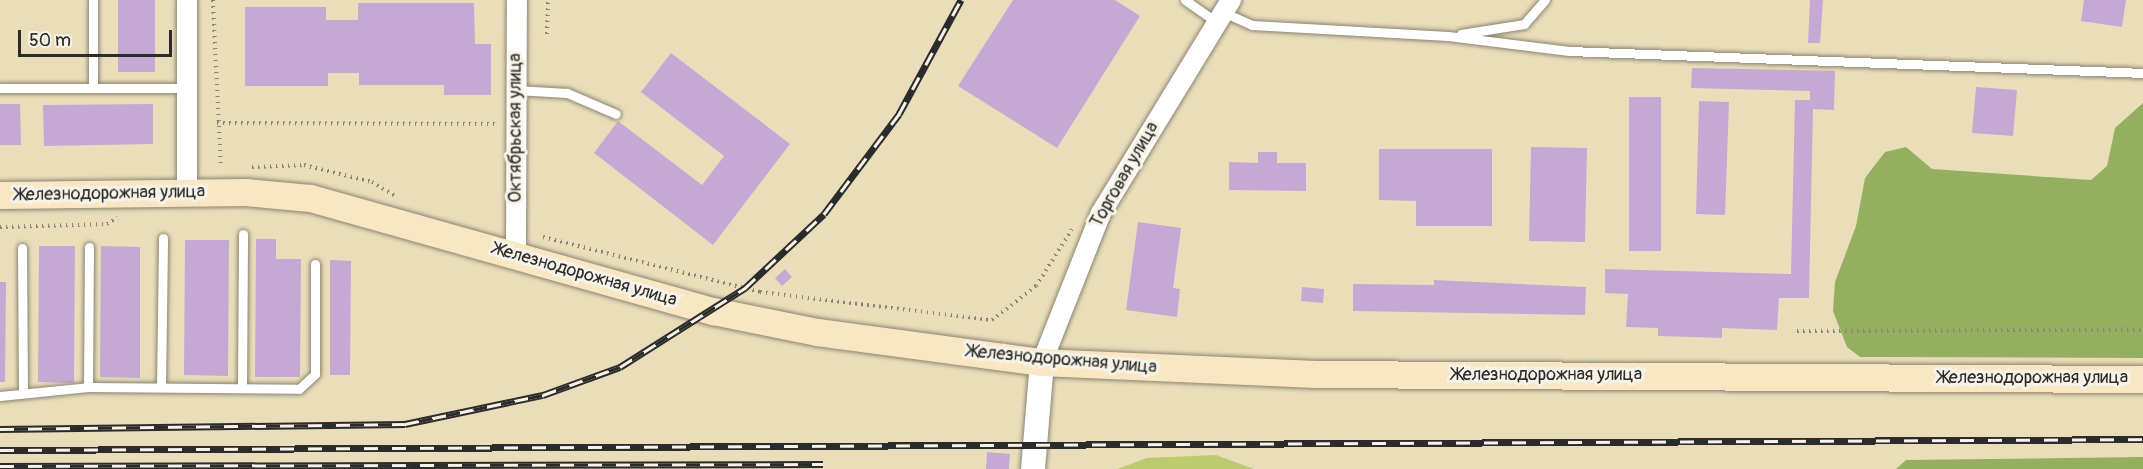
<!DOCTYPE html>
<html>
<head>
<meta charset="utf-8">
<style>
  body { margin:0 }
  #map { position:relative; width:2143px; height:469px; overflow:hidden; background:#eadeba; font-family:Pangolin,sans-serif }
  div>[style] { position:absolute }
  .green>* { inset:0; background:#bccb6e }
  .forest>* { inset:0; background:#95af61 }
  .building>* { inset:0; background:#c5a9d4 }
  .path>* { height:4px; margin-top:-2px; transform-origin:0; background:repeating-linear-gradient(90deg,#8a8472 0 1.5px,transparent 0 6px) }
  .roads { filter:drop-shadow(0 0 2px #8a8472) drop-shadow(0 0 2px #8a8472) }
  .service>* { height:9px; margin:-4.5px; padding:0 4.5px; transform-origin:4.5px; border-radius:4.5px; background:#fff }
  .minor>* { height:20px; margin:-10px; padding:0 10px; transform-origin:10px; border-radius:10px; background:#fff }
  .tertiary>* { height:24px; margin:-12px; padding:0 12px; transform-origin:12px; border-radius:12px; background:#fff }
  .secondary>* { height:27px; margin:-13.5px; padding:0 13.5px; transform-origin:13.5px; border-radius:13.5px; background:#f9e7c3 }
  .rail>* { height:7px; margin-top:-3.5px; transform-origin:0; background:repeating-linear-gradient(90deg,#f7f3e8 0 14px,#2b2b2b 0 28px); box-sizing:border-box; border-block:2px solid #2b2b2b }
  span { translate:-50% -50%; white-space:nowrap; text-align:center; line-height:1.15; -webkit-text-stroke:6px #f7f3e8; paint-order:stroke }
  .street-label { font-size:18px; color:#2b2b2b }
  .scale { position:absolute; left:18px; top:30px; width:154px; height:27px; box-sizing:border-box; border:3px solid #2b2b2b; border-top:0; padding-left:8px; font-size:18px; line-height:21px; white-space:nowrap; color:#2b2b2b; -webkit-text-stroke:4px #f7f3e8; paint-order:stroke }
</style>
</head>
<body>
<div id="map">
  <div class="green">
    <div style="clip-path:polygon(1216px 455px,1254px 469px,1117px 469px,1147px 458px)"></div>
  </div>
  <div class="forest">
    <div style="clip-path:polygon(2143px 103px,2143px 358px,1860px 357px,1847px 347px,1833px 311px,1835px 282px,1856px 226px,1865px 178px,1885px 152px,1906px 147px,1932px 169px,2091px 180px,2107px 166px,2115px 128px)"></div>
    <div style="clip-path:polygon(2143px 457px,2143px 469px,1896px 469px,1906px 460px)"></div>
  </div>
  <div class="building">
    <div style="clip-path:polygon(118px 0,155px 0,155px 72px,118px 72px)"></div>
    <div style="clip-path:polygon(1013px 0,1115px 0,1140px 16px,1057px 148px,958px 86px)"></div>
    <div style="clip-path:polygon(1810px 0,1823px 0,1820px 43px,1808px 43px)"></div>
    <div style="clip-path:polygon(2084px 0,2126px 0,2122px 27px,2081px 21px)"></div>
    <div style="clip-path:polygon(358px 3px,474px 3px,475px 44px,491px 44px,491px 95px,444px 95px,444px 85px,359px 85px,359px 73px,328px 73px,328px 86px,245px 86px,245px 7px,326px 7px,326px 20px,358px 20px)"></div>
    <div style="clip-path:polygon(671px 53px,790px 144px,713px 245px,594px 153px,618px 121px,702px 185px,724px 156px,641px 92px)"></div>
    <div style="clip-path:polygon(1692px 68px,1835px 71px,1834px 110px,1813px 109px,1809px 298px,1779px 298px,1777px 330px,1722px 328px,1722px 338px,1658px 336px,1658px 328px,1626px 327px,1628px 294px,1605px 293px,1605px 269px,1791px 274px,1795px 100px,1810px 100px,1810px 91px,1691px 88px)"></div>
    <div style="clip-path:polygon(1976px 87px,2017px 90px,2013px 136px,1972px 133px)"></div>
    <div style="clip-path:polygon(1629px 97px,1661px 97px,1661px 251px,1629px 251px)"></div>
    <div style="clip-path:polygon(1699px 101px,1729px 102px,1725px 215px,1696px 214px)"></div>
    <div style="clip-path:polygon(0 104px,20px 104px,21px 145px,0 145px)"></div>
    <div style="clip-path:polygon(153px 104px,153px 144px,44px 146px,43px 105px)"></div>
    <div style="clip-path:polygon(1531px 147px,1587px 148px,1585px 242px,1529px 241px)"></div>
    <div style="clip-path:polygon(1379px 149px,1492px 149px,1492px 226px,1416px 226px,1416px 201px,1379px 200px)"></div>
    <div style="clip-path:polygon(1258px 152px,1277px 152px,1277px 163px,1306px 163px,1306px 191px,1229px 190px,1229px 162px,1258px 163px)"></div>
    <div style="clip-path:polygon(1138px 222px,1181px 228px,1173px 288px,1180px 289px,1177px 317px,1126px 310px)"></div>
    <div style="clip-path:polygon(256px 239px,276px 239px,276px 259px,301px 259px,300px 377px,255px 377px)"></div>
    <div style="clip-path:polygon(185px 240px,229px 240px,228px 376px,184px 375px)"></div>
    <div style="clip-path:polygon(39px 246px,75px 246px,74px 383px,38px 382px)"></div>
    <div style="clip-path:polygon(101px 246px,140px 247px,140px 378px,100px 377px)"></div>
    <div style="clip-path:polygon(330px 260px,351px 261px,350px 375px,330px 375px)"></div>
    <div style="clip-path:polygon(785px 269px,792px 277px,782px 286px,775px 278px)"></div>
    <div style="clip-path:polygon(1434px 280px,1586px 287px,1585px 315px,1353px 311px,1353px 284px,1434px 285px)"></div>
    <div style="clip-path:polygon(0 282px,6px 282px,5px 382px,0 382px)"></div>
    <div style="clip-path:polygon(1302px 287px,1324px 289px,1323px 303px,1301px 301px)"></div>
    <div style="clip-path:polygon(987px 452px,1010px 454px,1009px 469px,986px 469px)"></div>
  </div>
  <div class="path">
    <div style="left:213px;top:0;width:167px;rotate:87.3deg"></div>
    <div style="left:547px;top:34px;width:34px;rotate:-88deg"></div>
    <div style="left:217px;top:123px;width:280px;rotate:0.2deg"></div>
    <div style="left:252px;top:167px;width:52px;rotate:-2.2deg"></div>
    <div style="left:304px;top:165px;width:70px;rotate:14deg"></div>
    <div style="left:372px;top:182px;width:27px;rotate:31deg"></div>
    <div style="left:0;top:227px;width:107px;rotate:-1.6deg"></div>
    <div style="left:107px;top:224px;width:12px;rotate:-31deg"></div>
    <div style="left:543px;top:237px;width:224px;rotate:14.2deg"></div>
    <div style="left:760px;top:292px;width:234px;rotate:6.9deg"></div>
    <div style="left:992px;top:320px;width:56px;rotate:-37.7deg"></div>
    <div style="left:1036px;top:286px;width:67px;rotate:-57.7deg"></div>
    <div style="left:1797px;top:331px;width:346px;rotate:-0.3deg"></div>
  </div>
  <div class="roads">
    <div class="service">
      <div style="left:93px;top:0;width:88px;rotate:90deg"></div>
      <div style="left:1185px;top:0;width:39px;rotate:35deg"></div>
      <div style="left:1223px;top:12px;width:32px;rotate:24deg"></div>
      <div style="left:1252px;top:25px;width:196px;rotate:3.2deg"></div>
      <div style="left:1448px;top:36px;width:122px;rotate:7.1deg"></div>
      <div style="left:1569px;top:51px;width:574px;rotate:2.19deg"></div>
      <div style="left:1461px;top:34px;width:64px;rotate:-9deg"></div>
      <div style="left:1524px;top:24px;width:32px;rotate:-49deg"></div>
      <div style="left:0;top:88px;width:187px"></div>
      <div style="left:516px;top:90px;width:51px;rotate:3.4deg"></div>
      <div style="left:567px;top:93px;width:53px;rotate:23.2deg"></div>
      <div style="left:22px;top:248px;width:145px;rotate:89.6deg"></div>
      <div style="left:88px;top:387px;width:140px;rotate:-89.6deg"></div>
      <div style="left:161px;top:387px;width:149px;rotate:-89.2deg"></div>
      <div style="left:242px;top:387px;width:153px;rotate:-89.6deg"></div>
      <div style="left:0;top:396px;width:88px;rotate:-5.8deg"></div>
      <div style="left:88px;top:387px;width:211px;rotate:0.5deg"></div>
      <div style="left:299px;top:389px;width:22px;rotate:-43deg"></div>
      <div style="left:315px;top:374px;width:110px;rotate:-90deg"></div>
    </div>
    <div class="minor">
      <div style="left:187px;top:193px;width:193px;rotate:-90deg"></div>
      <div style="left:516px;top:256px;width:256px;rotate:-89.8deg"></div>
      <div style="left:1042px;top:362px;width:160px;rotate:-68.4deg"></div>
      <div style="left:1101px;top:213px;width:250px;rotate:-58.6deg"></div>
    </div>
    <div class="tertiary">
      <div style="left:1033px;top:469px;width:107px;rotate:-85.2deg"></div>
    </div>
    <div class="secondary">
      <div style="left:0;top:195px;width:245px;rotate:-0.7deg"></div>
      <div style="left:245px;top:192px;width:65px;rotate:5.3deg"></div>
      <div style="left:310px;top:198px;width:419px;rotate:15.7deg"></div>
      <div style="left:713px;top:311px;width:106px;rotate:11.4deg"></div>
      <div style="left:817px;top:332px;width:227px;rotate:7.6deg"></div>
      <div style="left:1042px;top:362px;width:272px;rotate:2.5deg"></div>
      <div style="left:1314px;top:374px;width:829px;rotate:0.35deg"></div>
    </div>
  </div>
  <div class="rail">
    <div style="left:0;top:429px;width:405px;rotate:-0.7deg"></div>
    <div style="left:405px;top:424px;width:141px;rotate:-11.9deg"></div>
    <div style="left:543px;top:395px;width:82px;rotate:-20deg"></div>
    <div style="left:620px;top:367px;width:148px;rotate:-32.3deg"></div>
    <div style="left:745px;top:288px;width:108px;rotate:-43.1deg"></div>
    <div style="left:824px;top:214px;width:125px;rotate:-53.1deg"></div>
    <div style="left:899px;top:114px;width:130px;rotate:-61.5deg"></div>
    <div style="left:0;top:450px;width:2143px;rotate:-0.29deg"></div>
    <div style="left:0;top:466px;width:823px;rotate:-0.14deg"></div>
  </div>
  <div class="street-label">
    <span style="left:516px;top:128px;rotate:-90deg">Октябрьская улица</span>
    <span style="left:1125px;top:175px;rotate:-60deg">Торговая улица</span>
    <span style="left:110px;top:194px;rotate:-1deg">Железнодорожная улица</span>
    <span style="left:585px;top:275px;rotate:16deg">Железнодорожная улица</span>
    <span style="left:1062px;top:360px;rotate:5deg">Железнодорожная улица</span>
    <span style="left:1547px;top:375px">Железнодорожная улица</span>
    <span style="left:2033px;top:378px">Железнодорожная улица</span>
  </div>
  <div class="scale">50 m</div>
</div>
</body>
</html>
